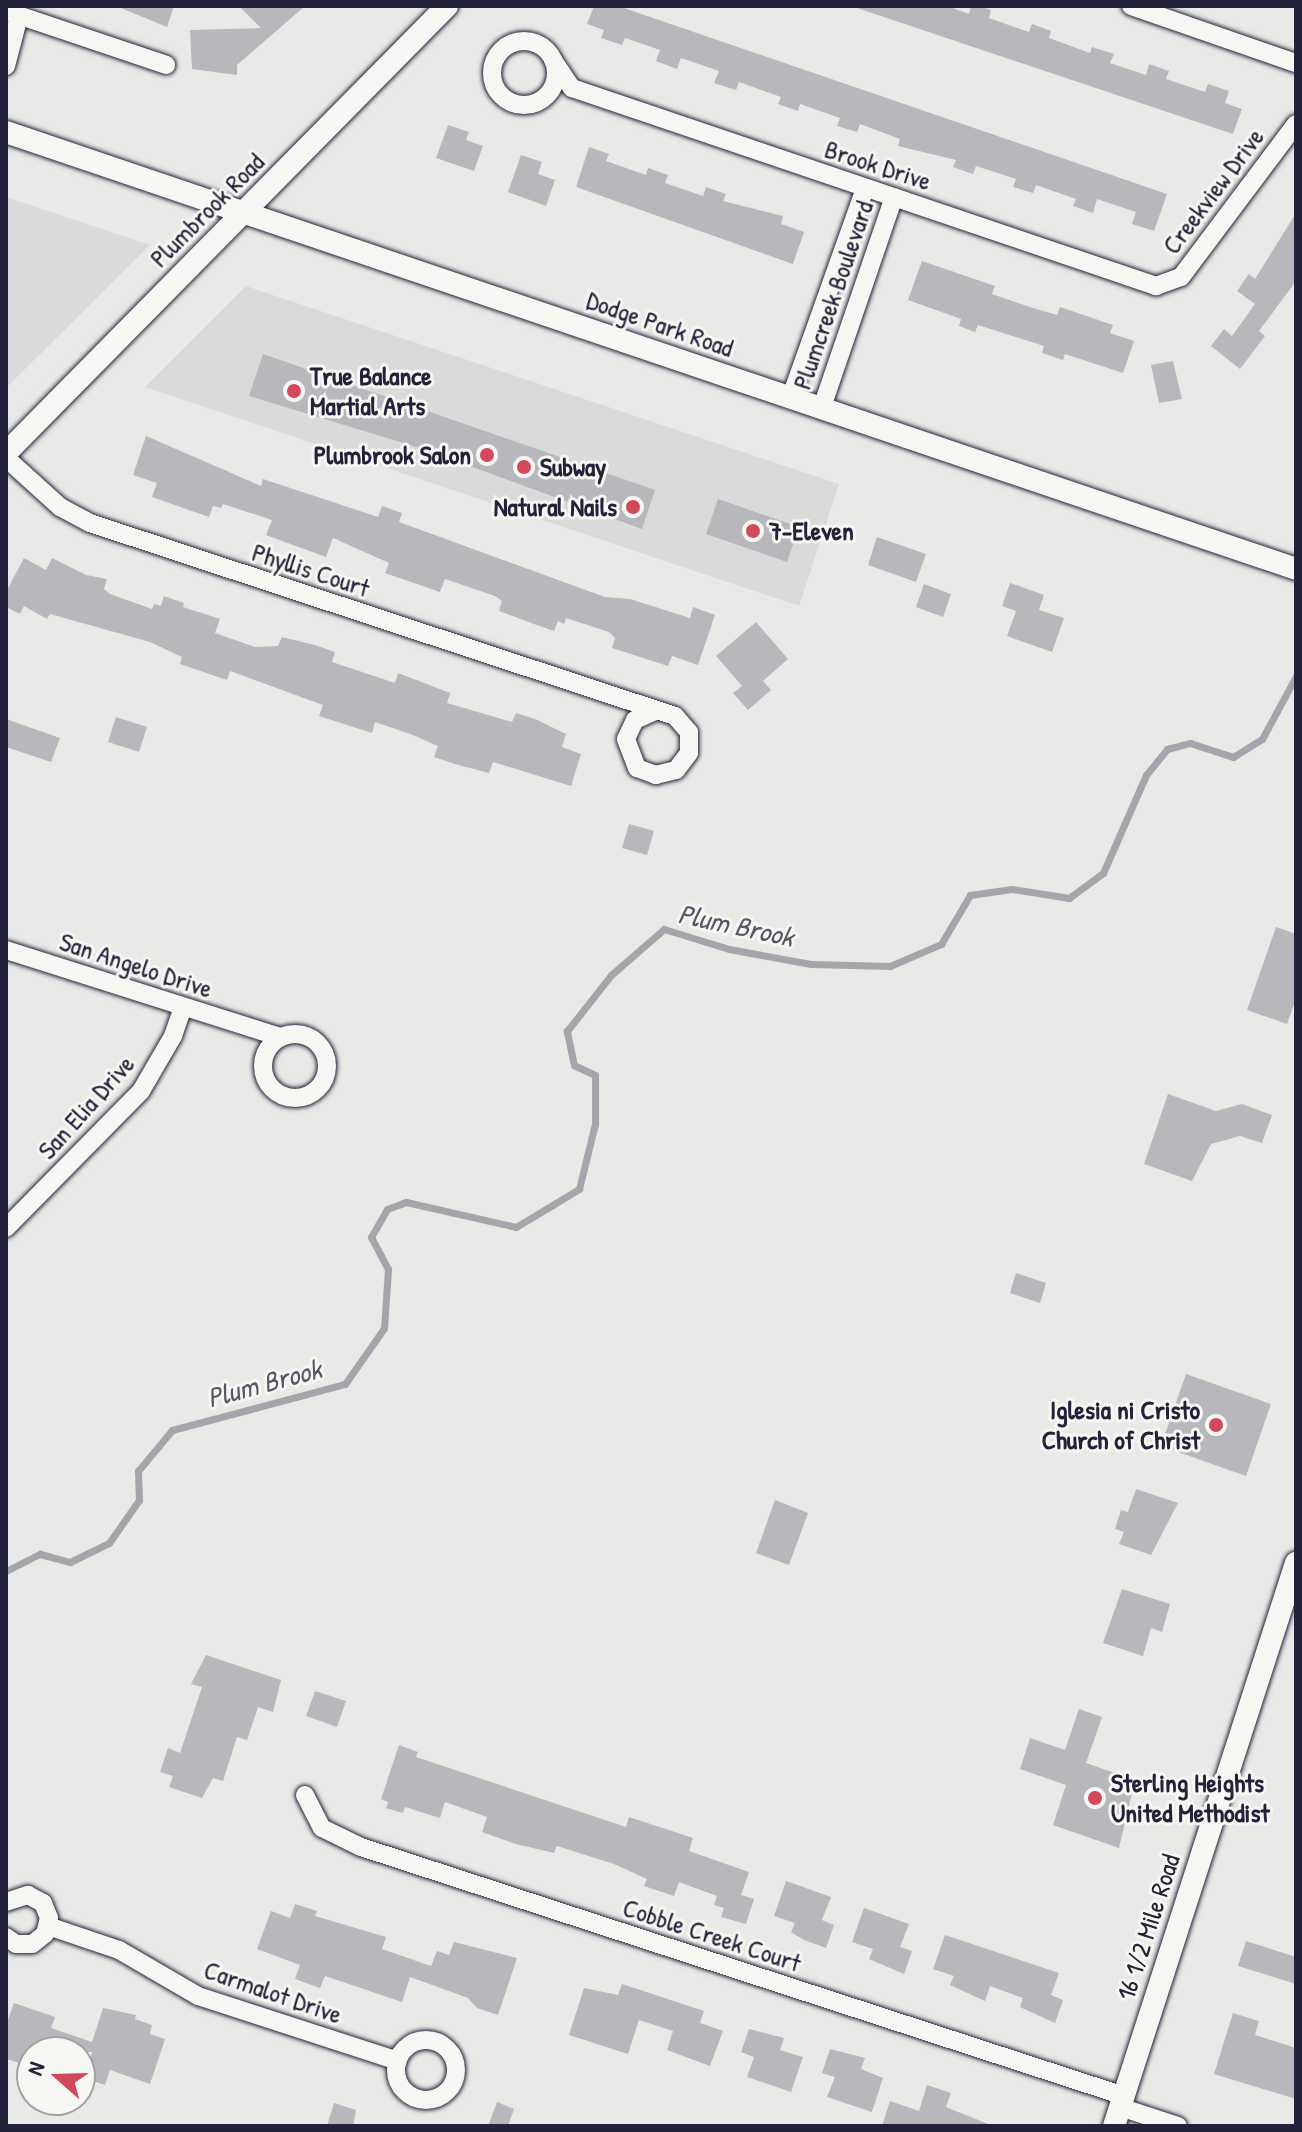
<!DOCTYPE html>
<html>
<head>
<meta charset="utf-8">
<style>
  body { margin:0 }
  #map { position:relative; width:1302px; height:2132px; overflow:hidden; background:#e9e9e7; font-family:"Patrick Hand",sans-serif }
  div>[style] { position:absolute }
  .built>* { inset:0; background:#dadada }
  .stream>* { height:7px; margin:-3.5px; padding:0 3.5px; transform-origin:3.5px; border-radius:3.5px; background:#a5a5ac }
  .building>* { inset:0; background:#b8b8bc }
  .roads { filter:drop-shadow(0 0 2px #22223b) drop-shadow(0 0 2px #22223b) }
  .minor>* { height:18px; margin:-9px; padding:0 9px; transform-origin:9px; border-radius:9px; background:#f6f6f2 }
  .minor>.ring { margin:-9px; padding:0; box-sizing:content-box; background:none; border:18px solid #f6f6f2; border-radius:50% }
  .tertiary>* { height:22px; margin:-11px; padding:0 11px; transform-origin:11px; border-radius:11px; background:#f6f6f2 }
  .dots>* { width:22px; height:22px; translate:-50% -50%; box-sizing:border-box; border:4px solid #f6f6f2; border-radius:50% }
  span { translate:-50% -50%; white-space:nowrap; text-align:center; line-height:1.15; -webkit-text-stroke:6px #f6f6f2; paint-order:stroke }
  .street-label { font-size:26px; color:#22223b }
  .poi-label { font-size:26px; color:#22223b; font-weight:700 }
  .left { translate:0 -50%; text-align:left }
  .right { translate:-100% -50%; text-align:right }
  .water-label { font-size:28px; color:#565668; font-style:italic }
  .frame { position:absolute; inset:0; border:8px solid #22223b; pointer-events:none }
  .north { position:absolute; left:16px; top:2036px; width:80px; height:80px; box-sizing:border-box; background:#f6f6f2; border:2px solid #a1a1a9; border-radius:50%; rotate:290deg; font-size:22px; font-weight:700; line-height:32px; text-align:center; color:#22223b }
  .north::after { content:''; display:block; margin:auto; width:28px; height:36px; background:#d1495b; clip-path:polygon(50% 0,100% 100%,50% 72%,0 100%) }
</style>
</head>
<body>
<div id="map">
  <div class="built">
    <div style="clip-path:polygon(6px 197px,150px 245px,6px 388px)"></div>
    <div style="clip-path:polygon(246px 286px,839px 484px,799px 606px,145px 387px)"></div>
  </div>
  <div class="stream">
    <div style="left:6px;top:1571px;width:38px;rotate:-27deg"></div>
    <div style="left:40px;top:1554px;width:31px;rotate:15deg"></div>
    <div style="left:70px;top:1562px;width:43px;rotate:-26deg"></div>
    <div style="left:109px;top:1543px;width:52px;rotate:-55.1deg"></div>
    <div style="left:139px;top:1500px;width:29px;rotate:-92deg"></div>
    <div style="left:138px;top:1471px;width:53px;rotate:-50.3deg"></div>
    <div style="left:172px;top:1430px;width:179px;rotate:-14.9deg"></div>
    <div style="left:345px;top:1384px;width:68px;rotate:-55.1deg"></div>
    <div style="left:384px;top:1328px;width:59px;rotate:-86.1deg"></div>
    <div style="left:388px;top:1269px;width:36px;rotate:-118deg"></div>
    <div style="left:371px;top:1237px;width:32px;rotate:-60deg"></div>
    <div style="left:387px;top:1209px;width:20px;rotate:-20deg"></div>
    <div style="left:406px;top:1202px;width:113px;rotate:12.8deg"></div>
    <div style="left:516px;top:1227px;width:74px;rotate:-31.1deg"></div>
    <div style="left:579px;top:1189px;width:67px;rotate:-76.2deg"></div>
    <div style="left:595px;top:1124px;width:49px;rotate:-90deg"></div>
    <div style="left:595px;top:1075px;width:23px;rotate:-155deg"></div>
    <div style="left:574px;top:1065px;width:35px;rotate:-102deg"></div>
    <div style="left:567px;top:1031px;width:71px;rotate:-51.8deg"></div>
    <div style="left:611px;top:975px;width:70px;rotate:-41deg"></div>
    <div style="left:664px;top:929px;width:68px;rotate:17.1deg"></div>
    <div style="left:729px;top:949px;width:83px;rotate:10.4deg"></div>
    <div style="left:811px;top:964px;width:79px;rotate:1.5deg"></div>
    <div style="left:890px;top:966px;width:56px;rotate:-23.3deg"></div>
    <div style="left:941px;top:944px;width:57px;rotate:-59.4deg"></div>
    <div style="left:970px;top:895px;width:42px;rotate:-8.1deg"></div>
    <div style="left:1012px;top:889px;width:58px;rotate:9deg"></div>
    <div style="left:1069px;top:898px;width:42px;rotate:-36.3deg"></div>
    <div style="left:1103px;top:873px;width:107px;rotate:-66.3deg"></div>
    <div style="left:1146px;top:775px;width:33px;rotate:-51deg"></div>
    <div style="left:1167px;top:749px;width:24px;rotate:-15deg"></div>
    <div style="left:1190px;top:743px;width:45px;rotate:18deg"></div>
    <div style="left:1233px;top:757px;width:34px;rotate:-32deg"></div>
    <div style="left:1262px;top:739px;width:72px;rotate:-61.6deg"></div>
  </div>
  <div class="building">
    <div style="clip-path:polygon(116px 6px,174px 6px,167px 27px)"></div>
    <div style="clip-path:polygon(239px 6px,305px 6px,237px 65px,237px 75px,192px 69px,190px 30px,261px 28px)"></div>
    <div style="clip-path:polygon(594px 6px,618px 6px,1167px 194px,1154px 231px,1132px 224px,1136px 212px,1097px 199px,1093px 213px,1073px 206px,1076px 199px,1036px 185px,1033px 193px,1013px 187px,1016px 179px,976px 166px,973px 174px,953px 167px,956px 160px,898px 146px,900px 139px,860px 124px,857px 132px,837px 126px,840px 118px,800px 104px,798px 111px,778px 104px,781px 97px,739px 82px,736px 90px,714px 83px,719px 71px,681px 58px,677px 69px,656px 61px,660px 50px,625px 38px,622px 45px,601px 38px,604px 30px,587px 24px)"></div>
    <div style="clip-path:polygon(851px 6px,947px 6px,969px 14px,971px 6px,979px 6px,991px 10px,989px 18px,1029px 32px,1032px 24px,1051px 31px,1049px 38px,1090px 53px,1092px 47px,1114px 54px,1110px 63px,1146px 75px,1149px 64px,1169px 71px,1166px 79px,1205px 92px,1208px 84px,1229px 91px,1225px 103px,1242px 109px,1233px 134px)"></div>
    <div style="clip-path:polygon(448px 125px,469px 132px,466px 140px,483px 146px,474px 171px,436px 158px)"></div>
    <div style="clip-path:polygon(589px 147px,609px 154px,606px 161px,646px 175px,648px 168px,668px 175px,665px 183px,703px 196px,706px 187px,726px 194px,723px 201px,783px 216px,781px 224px,804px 232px,793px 264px,576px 187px)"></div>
    <div style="clip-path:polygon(521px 155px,542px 162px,538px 174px,555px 180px,546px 206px,508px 192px)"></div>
    <div style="clip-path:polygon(1296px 213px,1296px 281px,1259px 331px,1265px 336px,1240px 369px,1211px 346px,1224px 329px,1232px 336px,1255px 304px,1237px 291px,1249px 274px,1255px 279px)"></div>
    <div style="clip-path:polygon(922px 261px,995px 286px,992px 294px,1033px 308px,1057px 315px,1060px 307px,1113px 325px,1110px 333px,1134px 341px,1123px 373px,1065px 354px,1063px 360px,1042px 353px,1044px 346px,978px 325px,975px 332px,959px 326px,961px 319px,908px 300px)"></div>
    <div style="clip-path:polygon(263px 354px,655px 490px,642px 529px,423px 449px,249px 396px)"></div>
    <div style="clip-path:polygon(1173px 361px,1182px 399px,1159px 403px,1151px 365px)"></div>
    <div style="clip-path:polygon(146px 436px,261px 486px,263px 479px,378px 517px,382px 506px,402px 513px,399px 522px,605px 597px,630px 599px,690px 618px,693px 607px,715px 615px,698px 665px,672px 656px,668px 666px,612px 648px,615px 638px,609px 632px,566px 618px,564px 624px,558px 621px,554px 631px,534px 624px,499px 611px,502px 601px,495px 596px,445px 579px,440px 592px,385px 573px,389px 563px,333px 538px,326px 557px,266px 535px,272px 520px,223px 504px,221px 508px,213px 506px,209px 517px,152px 497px,157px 483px,133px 475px)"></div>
    <div style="clip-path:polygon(718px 499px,799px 527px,787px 562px,706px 534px)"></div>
    <div style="clip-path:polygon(877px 537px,926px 554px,916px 582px,868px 565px)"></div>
    <div style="clip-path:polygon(24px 558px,46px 570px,52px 558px,86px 575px,107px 579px,104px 589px,110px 594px,152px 609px,154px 604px,161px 606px,164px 596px,184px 603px,183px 607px,220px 619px,215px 633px,255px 647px,278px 646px,282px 637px,315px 645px,335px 652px,332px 662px,395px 683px,398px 673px,450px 693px,447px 703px,512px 722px,516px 713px,535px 719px,566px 734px,562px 747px,581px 754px,571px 786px,493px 762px,489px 773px,455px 764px,434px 757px,438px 746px,413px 735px,375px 722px,372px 733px,319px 716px,323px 705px,230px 671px,227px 680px,180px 664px,182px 657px,150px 642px,50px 614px,47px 619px,24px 606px,20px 614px,6px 607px,6px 592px)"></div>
    <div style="clip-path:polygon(1010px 583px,1044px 595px,1039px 610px,1064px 618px,1052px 652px,1007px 636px,1016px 611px,1002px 606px)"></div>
    <div style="clip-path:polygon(924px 584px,951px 594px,943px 617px,916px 607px)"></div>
    <div style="clip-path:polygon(756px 622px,788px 659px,763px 681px,771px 690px,748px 710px,733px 693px,742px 686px,716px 656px)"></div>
    <div style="clip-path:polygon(116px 717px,147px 727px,139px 752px,108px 742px)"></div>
    <div style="clip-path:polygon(6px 719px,60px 738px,51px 762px,6px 747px)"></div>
    <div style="clip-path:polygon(629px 824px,654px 831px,647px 855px,622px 848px)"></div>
    <div style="clip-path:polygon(1276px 927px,1296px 934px,1296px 999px,1287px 1024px,1247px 1010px)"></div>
    <div style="clip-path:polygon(1168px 1094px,1216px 1111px,1242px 1104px,1272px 1115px,1262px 1143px,1240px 1136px,1211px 1144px,1192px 1181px,1144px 1164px)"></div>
    <div style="clip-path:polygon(1016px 1273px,1046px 1283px,1040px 1303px,1010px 1293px)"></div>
    <div style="clip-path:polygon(1186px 1374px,1271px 1404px,1246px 1476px,1161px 1446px)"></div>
    <div style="clip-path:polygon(1136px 1489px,1178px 1503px,1151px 1555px,1119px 1544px,1124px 1532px,1115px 1529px,1121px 1510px,1128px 1512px)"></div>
    <div style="clip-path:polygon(775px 1500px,808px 1513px,789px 1565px,756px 1553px)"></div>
    <div style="clip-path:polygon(1122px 1589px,1170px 1604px,1162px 1632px,1151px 1628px,1143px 1656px,1103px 1643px)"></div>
    <div style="clip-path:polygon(206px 1655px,281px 1680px,273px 1712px,258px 1707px,247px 1740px,237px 1737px,223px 1781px,213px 1778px,202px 1798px,169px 1787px,173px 1776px,160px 1772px,168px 1748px,180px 1753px,202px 1687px,191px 1684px)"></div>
    <div style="clip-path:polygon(315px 1691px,346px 1701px,337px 1727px,306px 1716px)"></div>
    <div style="clip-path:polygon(1079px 1709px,1102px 1717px,1086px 1763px,1135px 1780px,1119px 1848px,1053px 1825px,1066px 1785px,1020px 1769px,1030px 1738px,1065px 1750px)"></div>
    <div style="clip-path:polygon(399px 1745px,418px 1752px,416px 1757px,626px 1827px,629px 1817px,693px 1838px,689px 1851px,749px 1872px,741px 1895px,754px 1899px,746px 1924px,721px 1917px,724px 1908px,714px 1905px,717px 1896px,679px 1882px,674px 1896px,644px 1886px,647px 1879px,614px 1864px,557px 1846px,554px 1853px,516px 1844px,482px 1832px,487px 1817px,445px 1802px,440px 1818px,405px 1807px,403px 1813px,386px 1808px,388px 1802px,381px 1799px)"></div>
    <div style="clip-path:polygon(786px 1881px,831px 1897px,822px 1920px,834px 1925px,826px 1948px,804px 1940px,791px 1932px,795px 1923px,774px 1916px)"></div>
    <div style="clip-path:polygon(295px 1904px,317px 1911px,315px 1916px,386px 1937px,382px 1949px,431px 1966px,437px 1951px,449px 1955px,454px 1942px,517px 1958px,498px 2015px,477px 2008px,468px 1998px,410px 1977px,402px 2002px,325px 1976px,320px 1988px,295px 1979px,300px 1965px,257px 1949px,271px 1911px,290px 1918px)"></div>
    <div style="clip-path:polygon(864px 1908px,909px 1924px,900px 1947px,912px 1951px,904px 1974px,869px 1959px,873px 1949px,852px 1942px)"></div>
    <div style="clip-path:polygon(945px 1935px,1059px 1973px,1051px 1995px,1063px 2000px,1055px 2023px,1020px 2007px,1023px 1998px,990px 1986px,985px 2001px,950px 1985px,954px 1976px,933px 1969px)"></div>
    <div style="clip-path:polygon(1246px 1941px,1296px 1957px,1296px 1984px,1238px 1966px)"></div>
    <div style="clip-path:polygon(622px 1984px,704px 2011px,700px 2023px,723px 2031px,710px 2066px,667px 2050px,673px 2031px,639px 2020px,628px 2054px,569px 2035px,584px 1988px,618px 1995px)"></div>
    <div style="clip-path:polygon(14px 2003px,55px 2017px,51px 2028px,92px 2042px,103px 2008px,136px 2015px,135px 2019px,152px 2025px,150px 2034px,165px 2039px,150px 2084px,110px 2070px,105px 2085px,84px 2078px,92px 2052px,32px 2052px,29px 2066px,6px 2059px,6px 2025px)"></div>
    <div style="clip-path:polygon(1233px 2013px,1259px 2021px,1255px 2035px,1296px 2048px,1296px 2099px,1214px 2074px)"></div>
    <div style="clip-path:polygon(749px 2029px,784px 2038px,780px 2050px,803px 2057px,791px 2092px,747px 2077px,754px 2057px,741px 2052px)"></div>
    <div style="clip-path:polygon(830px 2049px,865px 2058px,861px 2069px,883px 2078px,872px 2112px,827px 2097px,835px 2077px,822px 2073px)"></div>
    <div style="clip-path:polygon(927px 2085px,951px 2093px,946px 2107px,993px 2126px,882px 2126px,890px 2101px,919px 2111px)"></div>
    <div style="clip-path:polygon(497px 2102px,514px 2109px,508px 2126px,488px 2126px)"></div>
    <div style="clip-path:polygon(334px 2103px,356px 2110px,353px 2126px,327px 2126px)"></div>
  </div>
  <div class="roads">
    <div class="minor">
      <div style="left:1131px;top:6px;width:175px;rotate:19.1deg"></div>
      <div style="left:6px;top:11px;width:169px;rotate:18.6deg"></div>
      <div class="ring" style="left:492px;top:41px;width:46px;height:46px"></div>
      <div style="left:553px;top:60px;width:34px;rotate:56deg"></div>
      <div style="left:572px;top:88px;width:617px;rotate:18.73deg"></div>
      <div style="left:1156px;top:286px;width:27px;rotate:-20deg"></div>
      <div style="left:1181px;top:277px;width:191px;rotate:-53.1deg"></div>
      <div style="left:6px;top:66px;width:52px;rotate:-75.4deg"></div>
      <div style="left:790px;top:399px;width:224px;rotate:-70.4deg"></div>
      <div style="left:821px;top:410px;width:225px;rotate:-71.1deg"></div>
      <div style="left:6px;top:458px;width:73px;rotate:42.2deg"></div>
      <div style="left:60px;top:507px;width:34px;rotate:28deg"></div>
      <div style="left:90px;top:523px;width:616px;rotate:18.26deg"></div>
      <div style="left:675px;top:716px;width:21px;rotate:49deg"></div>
      <div style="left:689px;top:732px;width:21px;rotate:90deg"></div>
      <div style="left:689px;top:753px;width:21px;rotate:127deg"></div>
      <div style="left:676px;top:770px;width:21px;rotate:166deg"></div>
      <div style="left:656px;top:775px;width:20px;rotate:-160deg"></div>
      <div style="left:637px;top:768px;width:31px;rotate:-111deg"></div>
      <div style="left:626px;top:739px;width:21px;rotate:-65deg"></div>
      <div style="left:635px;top:720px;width:22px;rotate:-24deg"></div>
      <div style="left:6px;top:950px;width:288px;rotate:17.6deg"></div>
      <div class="ring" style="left:263px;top:1034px;width:46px;height:46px"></div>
      <div style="left:6px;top:1228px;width:192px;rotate:-45.4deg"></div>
      <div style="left:141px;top:1091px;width:64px;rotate:-59.8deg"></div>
      <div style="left:173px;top:1036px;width:31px;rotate:-71deg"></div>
      <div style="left:305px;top:1795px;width:37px;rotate:63deg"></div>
      <div style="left:322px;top:1828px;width:43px;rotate:26deg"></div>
      <div style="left:361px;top:1847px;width:803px;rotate:18.07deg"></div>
      <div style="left:6px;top:1902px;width:23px;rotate:-18deg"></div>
      <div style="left:28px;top:1895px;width:17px;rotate:28deg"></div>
      <div style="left:43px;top:1903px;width:16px;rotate:68deg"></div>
      <div style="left:49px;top:1918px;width:16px;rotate:104deg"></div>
      <div style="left:45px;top:1934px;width:16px;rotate:142deg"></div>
      <div style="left:32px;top:1944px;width:16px;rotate:180deg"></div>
      <div style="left:16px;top:1944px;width:12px;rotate:-145deg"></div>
      <div style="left:48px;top:1926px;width:75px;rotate:18.7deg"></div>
      <div style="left:119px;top:1950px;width:91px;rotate:30.2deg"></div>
      <div style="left:198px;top:1996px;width:210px;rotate:18deg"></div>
      <div class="ring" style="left:396px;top:2040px;width:42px;height:42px"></div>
      <div style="left:1120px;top:2107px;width:61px;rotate:18.1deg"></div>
    </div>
    <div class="tertiary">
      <div style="left:6px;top:132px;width:1362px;rotate:18.71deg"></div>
      <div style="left:6px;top:453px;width:628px;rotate:-45.39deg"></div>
      <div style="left:1114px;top:2126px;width:592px;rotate:-72.09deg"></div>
    </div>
  </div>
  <div class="dots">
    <div style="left:294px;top:391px;background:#d1495b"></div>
    <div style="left:487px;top:455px;background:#d1495b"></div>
    <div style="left:524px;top:467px;background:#d1495b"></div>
    <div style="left:633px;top:507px;background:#d1495b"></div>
    <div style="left:753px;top:531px;background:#d1495b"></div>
    <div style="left:1216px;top:1425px;background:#d1495b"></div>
    <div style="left:1095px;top:1798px;background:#d1495b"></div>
  </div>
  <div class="street-label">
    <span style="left:878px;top:165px;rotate:18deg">Brook Drive</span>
    <span style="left:1213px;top:191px;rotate:-53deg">Creekview Drive</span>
    <span style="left:207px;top:210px;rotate:-45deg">Plumbrook Road</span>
    <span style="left:833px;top:295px;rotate:-71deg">Plumcreek Boulevard</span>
    <span style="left:660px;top:324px;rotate:19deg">Dodge Park Road</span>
    <span style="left:311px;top:570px;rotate:18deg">Phyllis Court</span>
    <span style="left:136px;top:965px;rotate:18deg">San Angelo Drive</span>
    <span style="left:86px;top:1107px;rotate:-48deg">San Elia Drive</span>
    <span style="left:1148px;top:1927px;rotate:-72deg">16 1/2 Mile Road</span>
    <span style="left:712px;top:1935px;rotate:18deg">Cobble Creek Court</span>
    <span style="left:273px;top:1992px;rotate:19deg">Carmalot Drive</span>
  </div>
  <div class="poi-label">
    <span class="left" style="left:310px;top:391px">True Balance<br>Martial Arts</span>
    <span class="right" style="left:471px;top:455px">Plumbrook Salon</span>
    <span class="left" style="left:540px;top:467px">Subway</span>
    <span class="right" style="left:617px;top:507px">Natural Nails</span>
    <span class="left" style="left:769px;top:531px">7-Eleven</span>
    <span class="right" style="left:1200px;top:1425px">Iglesia ni Cristo<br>Church of Christ</span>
    <span class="left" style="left:1111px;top:1798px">Sterling Heights<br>United Methodist</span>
  </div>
  <div class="water-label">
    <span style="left:736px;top:925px;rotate:12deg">Plum Brook</span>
    <span style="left:264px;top:1383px;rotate:-15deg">Plum Brook</span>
  </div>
  <div class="frame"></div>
  <div class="north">N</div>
</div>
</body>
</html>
